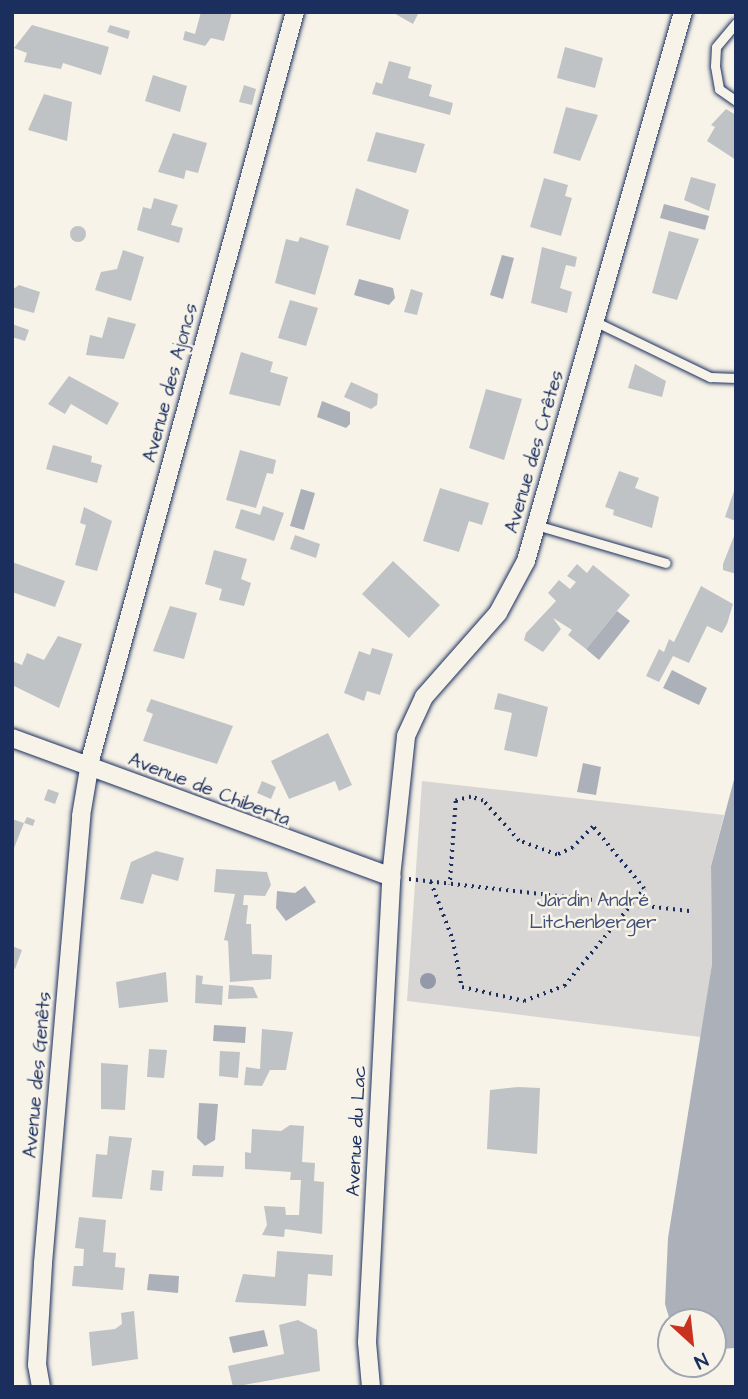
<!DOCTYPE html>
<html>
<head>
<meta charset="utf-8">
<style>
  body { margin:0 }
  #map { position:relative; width:748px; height:1399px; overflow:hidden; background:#f7f3e8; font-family:"Architects Daughter",sans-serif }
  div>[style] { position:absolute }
  .green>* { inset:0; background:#d7d6d4 }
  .water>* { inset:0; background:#acb0b9 }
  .building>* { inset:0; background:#c0c3c5 }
  .round { border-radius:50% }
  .path>* { height:3.5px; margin-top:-1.75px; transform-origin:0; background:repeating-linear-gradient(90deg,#1b2f5e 0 2px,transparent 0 7px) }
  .roads { filter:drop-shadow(0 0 2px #1b2f5e) drop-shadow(0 0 2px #1b2f5e) }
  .service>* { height:9px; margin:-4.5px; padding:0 4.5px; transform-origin:4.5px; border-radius:4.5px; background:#f7f3e8 }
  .minor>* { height:18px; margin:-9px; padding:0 9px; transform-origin:9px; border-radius:9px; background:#f7f3e8 }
  .trees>* { width:16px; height:16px; margin:-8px; border-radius:50%; background:#9399a9 }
  span { translate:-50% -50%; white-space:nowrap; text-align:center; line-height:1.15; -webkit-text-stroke:5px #f7f3e8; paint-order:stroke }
  .street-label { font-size:19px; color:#1b2f5e }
  .park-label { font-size:19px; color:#415076 }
  .frame { position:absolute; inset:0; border:14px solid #1b2f5e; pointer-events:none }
  .north { position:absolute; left:657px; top:1308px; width:70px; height:70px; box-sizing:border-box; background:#f7f3e8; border:2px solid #9fa5b1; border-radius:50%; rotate:153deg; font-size:19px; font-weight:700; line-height:28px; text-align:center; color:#1b2f5e }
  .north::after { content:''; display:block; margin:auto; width:24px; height:32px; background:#c8321e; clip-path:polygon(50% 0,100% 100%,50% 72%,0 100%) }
</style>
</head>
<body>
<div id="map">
  <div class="green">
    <div style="clip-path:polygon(422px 781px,724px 815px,711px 866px,712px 964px,701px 1037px,407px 1001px)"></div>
  </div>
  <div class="water">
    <div style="clip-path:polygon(664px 204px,709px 216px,705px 230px,660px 218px)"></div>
    <div style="clip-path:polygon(502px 255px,514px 258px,503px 299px,490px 295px)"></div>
    <div style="clip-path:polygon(359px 279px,393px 288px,395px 298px,389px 305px,354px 295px)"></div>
    <div style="clip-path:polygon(322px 401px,350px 412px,350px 424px,346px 428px,317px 417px)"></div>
    <div style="clip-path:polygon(301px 489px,315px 493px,304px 530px,290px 526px)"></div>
    <div style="clip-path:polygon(617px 611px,630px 621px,599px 660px,586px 649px)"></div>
    <div style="clip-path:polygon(672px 670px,707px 688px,699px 705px,663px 688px)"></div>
    <div style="clip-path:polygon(583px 763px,601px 767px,596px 795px,577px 792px)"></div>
    <div style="clip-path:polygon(736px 772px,736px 1348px,719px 1349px,713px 1348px,713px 1322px,671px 1324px,665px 1304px,668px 1238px,712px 964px,711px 866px)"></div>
    <div style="clip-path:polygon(305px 886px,316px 902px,286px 921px,276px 908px,277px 891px,295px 893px)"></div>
    <div style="clip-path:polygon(214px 1025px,246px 1027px,245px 1043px,213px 1041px)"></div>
    <div style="clip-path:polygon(199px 1103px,218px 1104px,215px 1140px,205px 1146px,197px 1138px)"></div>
    <div style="clip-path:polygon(149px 1274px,179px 1276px,178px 1293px,147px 1290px)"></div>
    <div style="clip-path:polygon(264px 1330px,268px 1346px,233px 1353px,229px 1337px)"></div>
  </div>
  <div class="building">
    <div style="clip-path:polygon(201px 12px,232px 12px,224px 41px,211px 38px,205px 46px,183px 40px,185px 31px,195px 34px)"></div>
    <div style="clip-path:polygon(392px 12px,419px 12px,413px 24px)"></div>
    <div style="clip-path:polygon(32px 25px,109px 47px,101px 75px,63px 63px,61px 69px,24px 62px,27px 53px,14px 48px)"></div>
    <div style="clip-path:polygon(110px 25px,130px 31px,128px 39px,107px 32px)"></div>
    <div style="clip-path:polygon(565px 47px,603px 58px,595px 88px,557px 78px)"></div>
    <div style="clip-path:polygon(389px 61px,411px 67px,408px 78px,432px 85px,429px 96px,453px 103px,450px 115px,372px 94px,376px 82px,382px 84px)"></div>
    <div style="clip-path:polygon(153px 75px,187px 86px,180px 112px,145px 101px)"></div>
    <div style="clip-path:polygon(244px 85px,256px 89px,252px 105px,239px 102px)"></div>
    <div style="clip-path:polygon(44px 94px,72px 102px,67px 141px,28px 130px)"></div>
    <div style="clip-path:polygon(566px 107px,598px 115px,580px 161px,553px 153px)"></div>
    <div style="clip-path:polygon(726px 109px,736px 115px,736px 160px,707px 141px,715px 127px,711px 125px)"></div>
    <div style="clip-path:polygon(376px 132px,425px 144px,416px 173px,367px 161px)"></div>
    <div style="clip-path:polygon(173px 133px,207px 143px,198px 173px,186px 170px,184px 179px,158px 172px)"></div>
    <div style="clip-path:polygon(691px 177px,716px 184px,709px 211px,684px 200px)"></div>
    <div style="clip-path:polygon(544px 178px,568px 185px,565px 196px,572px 198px,561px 236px,530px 227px)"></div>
    <div style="clip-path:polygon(356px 188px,409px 210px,400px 240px,346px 225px)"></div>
    <div style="clip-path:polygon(154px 198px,178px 205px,171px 225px,183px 228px,179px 243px,137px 230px,143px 207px,151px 209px)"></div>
    <div class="round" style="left:70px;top:226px;width:16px;height:16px"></div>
    <div style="clip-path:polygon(669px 231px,699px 239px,677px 300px,652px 293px)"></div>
    <div style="clip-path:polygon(300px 237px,329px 246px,315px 295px,275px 283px,286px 239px,298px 242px)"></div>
    <div style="clip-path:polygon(542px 247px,577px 257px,575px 267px,566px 265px,560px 288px,572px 292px,567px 313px,531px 303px)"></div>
    <div style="clip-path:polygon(123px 250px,144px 257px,131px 301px,95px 290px,101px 272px,117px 269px)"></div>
    <div style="clip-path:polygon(19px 285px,40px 292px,34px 313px,12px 307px,12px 290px)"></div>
    <div style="clip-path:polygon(411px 289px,423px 293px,417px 315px,404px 312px)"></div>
    <div style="clip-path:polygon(290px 300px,318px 308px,306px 346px,278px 338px)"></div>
    <div style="clip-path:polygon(108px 317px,136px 324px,124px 359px,86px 355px,90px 335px,102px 338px)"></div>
    <div style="clip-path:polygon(12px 324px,29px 330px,25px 341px,12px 337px)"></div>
    <div style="clip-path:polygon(241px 352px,273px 362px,270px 372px,288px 377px,280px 406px,229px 394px)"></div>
    <div style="clip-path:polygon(635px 364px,666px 381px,662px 397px,628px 388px)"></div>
    <div style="clip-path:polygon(69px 376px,119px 403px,107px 425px,71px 404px,65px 414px,48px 404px)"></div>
    <div style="clip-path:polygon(351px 382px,378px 394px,377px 405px,371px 409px,344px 397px)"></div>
    <div style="clip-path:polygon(486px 389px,522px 399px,504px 460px,469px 448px)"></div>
    <div style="clip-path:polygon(53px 445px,92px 456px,91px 462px,102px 465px,97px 483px,46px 469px)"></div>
    <div style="clip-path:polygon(240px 450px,276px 460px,273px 474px,267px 473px,256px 508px,226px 500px)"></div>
    <div style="clip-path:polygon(619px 471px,639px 478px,635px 488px,659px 497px,652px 528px,613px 515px,614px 510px,605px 507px)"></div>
    <div style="clip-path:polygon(440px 488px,489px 503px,482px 525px,469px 521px,459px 552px,423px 541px)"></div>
    <div style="clip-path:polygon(735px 488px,736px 488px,736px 521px,725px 517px)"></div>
    <div style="clip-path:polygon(263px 506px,284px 513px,274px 541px,235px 528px,241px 509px,260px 515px)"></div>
    <div style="clip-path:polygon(84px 507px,112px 521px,97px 571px,75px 565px,86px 525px,80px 523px)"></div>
    <div style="clip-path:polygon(736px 531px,736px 574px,723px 570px,723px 564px)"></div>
    <div style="clip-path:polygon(295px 535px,320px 544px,316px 558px,290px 549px)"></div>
    <div style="clip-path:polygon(214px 550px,247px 559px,241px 579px,251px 583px,244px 606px,219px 600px,222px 589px,205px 584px)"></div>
    <div style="clip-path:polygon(393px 561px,440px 605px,409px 638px,362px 594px)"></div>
    <div style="clip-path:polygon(12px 562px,65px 581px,55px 607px,12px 592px)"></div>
    <div style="clip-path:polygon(577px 564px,587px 573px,593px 565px,630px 595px,586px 649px,568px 635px,572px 630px,553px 618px,561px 629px,543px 652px,524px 640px,526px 633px,556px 601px,548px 593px,559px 580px,570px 589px,576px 582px,567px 576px)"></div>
    <div style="clip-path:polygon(701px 586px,733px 604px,727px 624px,722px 633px,707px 626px,689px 663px,673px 656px,659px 682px,646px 676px,659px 649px,664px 652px,669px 639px,674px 642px)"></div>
    <div style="clip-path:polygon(170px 606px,197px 613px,184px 659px,153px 651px)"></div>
    <div style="clip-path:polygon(58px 636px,82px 644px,59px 708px,12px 685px,12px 661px,22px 665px,27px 653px,44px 660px)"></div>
    <div style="clip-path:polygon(372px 648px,393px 654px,380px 695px,367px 691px,364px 701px,344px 693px,359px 651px,370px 655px)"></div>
    <div style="clip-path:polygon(498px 693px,548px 707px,537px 757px,504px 750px,512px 713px,494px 709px)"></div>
    <div style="clip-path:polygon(151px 699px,233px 726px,217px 764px,143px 741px,153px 714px,146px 711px)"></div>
    <div style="clip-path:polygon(328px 733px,352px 785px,339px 791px,335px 781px,289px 799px,271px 761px)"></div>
    <div style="clip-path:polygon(262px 781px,276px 787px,271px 799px,257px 793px)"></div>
    <div style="clip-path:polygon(48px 789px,59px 793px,55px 804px,44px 800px)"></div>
    <div style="clip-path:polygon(27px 817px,35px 820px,33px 826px,24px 823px,12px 853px,12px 819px,24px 823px)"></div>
    <div style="clip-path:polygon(156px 851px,184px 858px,178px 881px,152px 874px,143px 904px,120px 899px,131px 862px)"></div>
    <div style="clip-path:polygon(216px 869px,267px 872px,271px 885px,265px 896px,244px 895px,243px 905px,248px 905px,246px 924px,251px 924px,252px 954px,272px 955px,271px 979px,230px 982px,228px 941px,224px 940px,235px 894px,214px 892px)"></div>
    <div style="clip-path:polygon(12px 946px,22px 950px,15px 969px,12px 968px)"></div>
    <div style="clip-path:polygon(166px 972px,168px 1002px,119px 1008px,116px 982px)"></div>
    <div style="clip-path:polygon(196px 975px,203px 976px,202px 984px,223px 986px,222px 1005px,195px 1003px)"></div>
    <div style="clip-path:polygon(229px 985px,253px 987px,258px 998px,228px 999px)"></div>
    <div style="clip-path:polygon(262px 1029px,293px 1032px,286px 1070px,270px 1070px,262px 1086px,244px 1085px,246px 1067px,260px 1069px)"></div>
    <div style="clip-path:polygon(149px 1049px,167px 1050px,164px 1078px,147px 1077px)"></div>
    <div style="clip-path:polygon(220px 1051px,240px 1052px,238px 1078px,219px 1076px)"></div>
    <div style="clip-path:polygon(101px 1063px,128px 1065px,125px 1110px,101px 1109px)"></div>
    <div style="clip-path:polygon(518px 1087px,540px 1088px,537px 1154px,487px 1149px,490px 1090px)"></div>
    <div style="clip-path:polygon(290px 1125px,304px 1126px,302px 1162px,315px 1163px,314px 1181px,324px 1182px,322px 1234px,285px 1229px,284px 1237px,262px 1235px,267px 1225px,264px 1206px,285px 1207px,286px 1215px,299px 1215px,301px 1180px,290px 1180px,291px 1172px,245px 1169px,245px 1152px,251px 1153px,252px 1129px,281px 1131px)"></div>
    <div style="clip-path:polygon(109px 1136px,132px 1138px,122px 1199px,92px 1197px,96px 1154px,107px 1155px)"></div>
    <div style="clip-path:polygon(193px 1165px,224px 1166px,223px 1177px,192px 1176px)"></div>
    <div style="clip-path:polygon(152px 1170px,164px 1171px,162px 1191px,150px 1190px)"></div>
    <div style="clip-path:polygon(79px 1217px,106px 1220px,103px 1252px,116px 1253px,115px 1267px,125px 1268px,123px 1290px,72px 1286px,74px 1266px,83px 1266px,84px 1249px,75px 1248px)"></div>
    <div style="clip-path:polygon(277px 1251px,333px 1255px,332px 1276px,308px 1274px,306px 1306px,235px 1302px,243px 1274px,275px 1277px)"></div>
    <div style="clip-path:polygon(134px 1311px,138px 1359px,92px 1366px,89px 1332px,115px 1329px,122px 1324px,121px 1313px)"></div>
    <div style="clip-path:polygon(298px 1320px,317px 1330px,320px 1371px,233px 1387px,228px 1366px,284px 1354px,279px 1325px)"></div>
  </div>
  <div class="path">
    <div style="left:409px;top:879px;width:282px;rotate:6.5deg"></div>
    <div style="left:431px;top:882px;width:62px;rotate:69.2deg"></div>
    <div style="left:453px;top:940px;width:48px;rotate:79.2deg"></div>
    <div style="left:462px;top:987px;width:64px;rotate:12.7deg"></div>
    <div style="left:524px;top:1001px;width:43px;rotate:-20.6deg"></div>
    <div style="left:564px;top:986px;width:126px;rotate:-50.5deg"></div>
    <div style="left:644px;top:889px;width:80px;rotate:-129.4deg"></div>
    <div style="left:593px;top:827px;width:29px;rotate:134deg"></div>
    <div style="left:573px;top:848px;width:17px;rotate:156deg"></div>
    <div style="left:557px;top:855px;width:40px;rotate:-159.8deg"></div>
    <div style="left:519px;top:841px;width:54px;rotate:-132deg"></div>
    <div style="left:483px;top:801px;width:13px;rotate:-162deg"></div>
    <div style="left:471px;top:797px;width:16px;rotate:165deg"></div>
    <div style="left:456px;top:801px;width:84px;rotate:94.1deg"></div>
  </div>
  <div class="roads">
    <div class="service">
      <div style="left:736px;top:23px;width:31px;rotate:130deg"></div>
      <div style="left:716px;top:47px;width:19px;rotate:93deg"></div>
      <div style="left:715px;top:66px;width:23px;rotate:80deg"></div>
      <div style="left:719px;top:89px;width:21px;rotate:35deg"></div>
      <div style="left:594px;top:321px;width:129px;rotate:25.8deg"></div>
      <div style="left:710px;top:377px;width:26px;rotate:2deg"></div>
      <div style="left:536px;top:525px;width:135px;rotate:16.3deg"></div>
    </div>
    <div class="minor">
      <div style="left:12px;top:738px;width:404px;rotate:20.1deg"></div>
      <div style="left:41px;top:1387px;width:22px;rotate:-100deg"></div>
      <div style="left:37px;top:1365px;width:102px;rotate:-86.6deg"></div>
      <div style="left:43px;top:1263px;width:449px;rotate:-85.1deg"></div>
      <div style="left:81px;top:816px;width:60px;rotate:-80.4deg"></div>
      <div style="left:91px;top:757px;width:772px;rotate:-74.69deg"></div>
      <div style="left:371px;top:1387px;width:45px;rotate:-95.1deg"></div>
      <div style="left:367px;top:1342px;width:466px;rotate:-87deg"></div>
      <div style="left:391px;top:877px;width:142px;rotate:-83.9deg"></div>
      <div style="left:406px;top:736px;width:43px;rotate:-65.2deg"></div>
      <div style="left:424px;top:697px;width:112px;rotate:-48.6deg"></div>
      <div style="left:498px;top:613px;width:59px;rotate:-61.7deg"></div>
      <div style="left:526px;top:561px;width:571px;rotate:-74.04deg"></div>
    </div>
  </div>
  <div class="trees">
    <div style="left:428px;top:981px"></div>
  </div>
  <div class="street-label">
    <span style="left:171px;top:383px;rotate:-75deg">Avenue des Ajoncs</span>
    <span style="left:535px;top:452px;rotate:-74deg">Avenue des Crêtes</span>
    <span style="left:209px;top:790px;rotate:21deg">Avenue de Chiberta</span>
    <span style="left:38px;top:1075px;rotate:-85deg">Avenue des Genêts</span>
    <span style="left:357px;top:1131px;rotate:-87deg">Avenue du Lac</span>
  </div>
  <div class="park-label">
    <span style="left:593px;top:912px">Jardin André<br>Litchenberger</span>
  </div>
  <div class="frame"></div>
  <div class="north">N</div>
</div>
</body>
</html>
